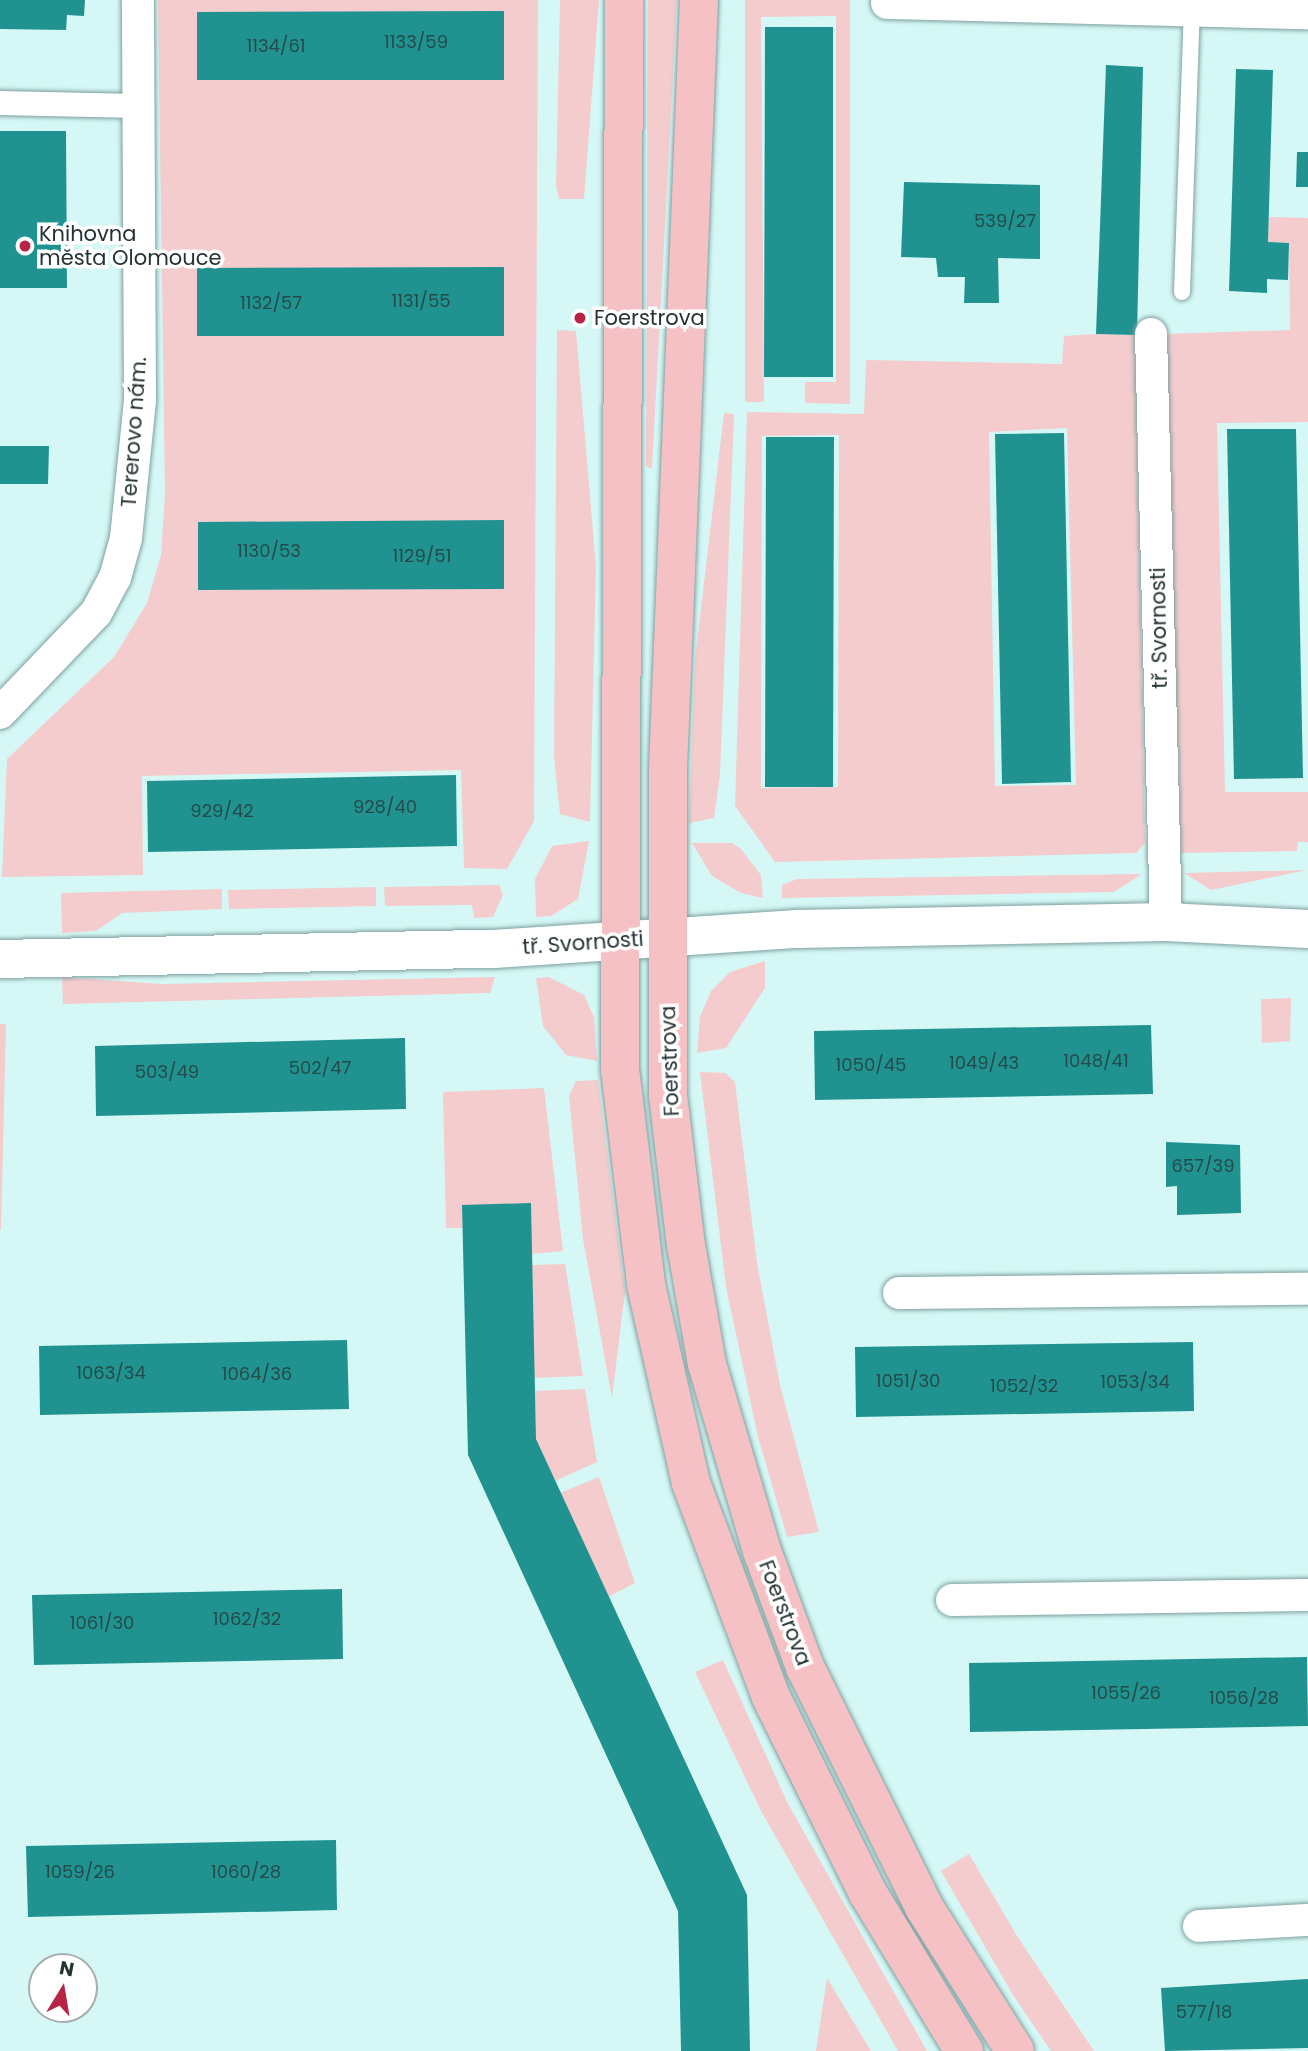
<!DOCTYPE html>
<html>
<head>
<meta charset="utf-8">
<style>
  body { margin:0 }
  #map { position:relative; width:1308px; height:2051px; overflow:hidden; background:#d5f8f6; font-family:Poppins,sans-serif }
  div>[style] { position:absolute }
  .green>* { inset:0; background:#f4ccce }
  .building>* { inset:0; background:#209391 }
  .roads { filter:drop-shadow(0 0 2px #7fa09f) drop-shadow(0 0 2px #7fa09f) }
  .service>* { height:16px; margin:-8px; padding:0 8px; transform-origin:8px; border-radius:8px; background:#fff }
  .pedestrian>* { height:24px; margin:-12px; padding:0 12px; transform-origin:12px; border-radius:12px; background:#fff }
  .minor>* { height:32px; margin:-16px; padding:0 16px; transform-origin:16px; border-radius:16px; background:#fff }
  .tertiary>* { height:38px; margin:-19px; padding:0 19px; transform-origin:19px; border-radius:19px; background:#fff }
  .primary>* { height:38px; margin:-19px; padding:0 19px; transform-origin:19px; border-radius:19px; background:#f5c1c5 }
  .dots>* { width:19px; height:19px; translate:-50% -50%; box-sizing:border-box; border:4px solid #fff; border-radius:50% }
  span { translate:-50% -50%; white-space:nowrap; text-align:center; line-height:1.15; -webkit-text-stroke:7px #fff; paint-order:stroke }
  .number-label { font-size:18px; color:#244b4a }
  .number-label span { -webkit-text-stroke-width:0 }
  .poi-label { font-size:21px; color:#263333 }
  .left { translate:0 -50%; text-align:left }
  .street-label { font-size:21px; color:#263333 }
  .north { position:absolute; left:28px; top:1953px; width:70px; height:70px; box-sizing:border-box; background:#fff; border:2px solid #a8adad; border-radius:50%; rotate:11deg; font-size:19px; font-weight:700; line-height:28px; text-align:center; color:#263333 }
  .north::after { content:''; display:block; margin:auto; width:24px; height:32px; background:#b62545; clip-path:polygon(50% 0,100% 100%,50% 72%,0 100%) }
</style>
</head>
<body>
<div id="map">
  <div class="green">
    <div style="clip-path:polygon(158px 0,538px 0,534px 821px,507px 869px,464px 868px,461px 770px,142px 776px,143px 875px,2px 877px,7px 759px,114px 657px,147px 603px,161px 555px,165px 495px)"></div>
    <div style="clip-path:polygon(560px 0,599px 0,584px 199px,559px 199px,556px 186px)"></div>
    <div style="clip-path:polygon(648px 0,677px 0,652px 469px,646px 466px)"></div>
    <div style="clip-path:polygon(745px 0,850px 0,850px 404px,805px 403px,805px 382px,836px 382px,836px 16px,761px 17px,764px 402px,745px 402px)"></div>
    <div style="clip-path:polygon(1269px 217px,1308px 218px,1308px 422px,1217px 423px,1225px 792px,1308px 792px,1308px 842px,1298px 842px,1297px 851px,1179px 853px,1166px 334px,1290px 330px,1289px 243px,1268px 242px)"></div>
    <div style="clip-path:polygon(557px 330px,576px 331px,596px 567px,590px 822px,560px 814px,554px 757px)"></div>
    <div style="clip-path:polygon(evenodd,1096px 334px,1135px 335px,1145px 843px,1136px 853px,775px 862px,735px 806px,747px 412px,864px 414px,866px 360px,1062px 364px,1064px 336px,1096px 334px,1067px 428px,1076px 785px,995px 786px,989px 432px,1067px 428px,1096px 334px,839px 435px,838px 787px,761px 788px,762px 436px,839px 435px)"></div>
    <div style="clip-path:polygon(724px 413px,734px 414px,720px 776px,714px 818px,689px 823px,695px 660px)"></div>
    <div style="clip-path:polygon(589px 841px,578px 899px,551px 916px,536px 917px,535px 879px,552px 846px)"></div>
    <div style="clip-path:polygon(692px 843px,732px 843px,741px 849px,761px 875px,763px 898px,741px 893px,712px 876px)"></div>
    <div style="clip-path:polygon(1307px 870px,1211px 890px,1184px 873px)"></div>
    <div style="clip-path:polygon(1142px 874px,1114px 892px,782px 898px,782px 885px,797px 879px)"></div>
    <div style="clip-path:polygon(499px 885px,503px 895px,493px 917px,474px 918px,472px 905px,385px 906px,384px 887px)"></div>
    <div style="clip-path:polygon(376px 887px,376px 906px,229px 909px,228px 890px)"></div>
    <div style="clip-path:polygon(222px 889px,222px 909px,122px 913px,96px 931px,62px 933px,61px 893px)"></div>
    <div style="clip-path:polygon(765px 961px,765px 988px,726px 1048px,697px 1053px,700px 1017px,711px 991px,730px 972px)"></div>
    <div style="clip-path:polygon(62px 977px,162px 984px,495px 977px,490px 993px,63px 1004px)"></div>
    <div style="clip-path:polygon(549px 977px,584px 995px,594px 1017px,597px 1061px,566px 1055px,543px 1026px,536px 978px)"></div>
    <div style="clip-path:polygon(1291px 998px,1290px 1041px,1262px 1043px,1261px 999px)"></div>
    <div style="clip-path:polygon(0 1024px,6px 1024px,1px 1230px,0 1230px)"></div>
    <div style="clip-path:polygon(700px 1072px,725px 1073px,735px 1082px,757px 1263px,780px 1385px,819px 1532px,787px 1537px,758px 1437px,726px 1287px)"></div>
    <div style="clip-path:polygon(598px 1080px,625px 1292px,612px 1398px,583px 1239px,569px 1096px,576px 1081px)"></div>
    <div style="clip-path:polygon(544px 1088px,563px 1251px,531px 1254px,463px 1228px,446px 1228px,443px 1092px)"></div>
    <div style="clip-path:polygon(565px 1264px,583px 1376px,534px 1378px,531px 1265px)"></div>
    <div style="clip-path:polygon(585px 1389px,597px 1462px,555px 1481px,536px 1439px,535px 1391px)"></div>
    <div style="clip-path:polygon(599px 1477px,635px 1583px,608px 1597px,560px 1493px)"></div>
    <div style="clip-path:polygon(723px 1660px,787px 1802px,927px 2051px,898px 2051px,761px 1811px,695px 1672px)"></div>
    <div style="clip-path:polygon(969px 1854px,1017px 1936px,1094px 2051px,1051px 2051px,1013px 1995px,941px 1871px)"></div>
    <div style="clip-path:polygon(827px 1978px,871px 2051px,816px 2051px)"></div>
  </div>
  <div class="building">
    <div style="clip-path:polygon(0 0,85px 0,84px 16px,67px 15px,66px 30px,0 29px)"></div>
    <div style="clip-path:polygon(504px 11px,504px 80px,197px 80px,197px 12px)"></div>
    <div style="clip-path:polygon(765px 27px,833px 27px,833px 377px,764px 377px)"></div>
    <div style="clip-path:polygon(1106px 65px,1143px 67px,1137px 335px,1096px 334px)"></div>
    <div style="clip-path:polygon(1236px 69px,1273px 70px,1268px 242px,1289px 243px,1288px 280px,1267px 279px,1267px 293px,1229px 291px)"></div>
    <div style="clip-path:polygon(0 131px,66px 131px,67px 288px,0 288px)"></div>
    <div style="clip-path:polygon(1297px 152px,1308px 152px,1308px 187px,1296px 187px)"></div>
    <div style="clip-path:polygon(904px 182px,1040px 185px,1040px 259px,998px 258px,999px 303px,964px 303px,965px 277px,938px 277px,936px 258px,901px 257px)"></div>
    <div style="clip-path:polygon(504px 267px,504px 336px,197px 336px,197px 268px)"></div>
    <div style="clip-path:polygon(1227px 429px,1296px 429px,1303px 778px,1234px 779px)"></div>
    <div style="clip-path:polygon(1064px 433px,1071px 782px,1002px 784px,995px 434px)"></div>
    <div style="clip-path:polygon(766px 437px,834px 437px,833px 787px,765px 787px)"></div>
    <div style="clip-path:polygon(0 446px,49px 446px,48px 484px,0 484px)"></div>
    <div style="clip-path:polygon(504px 520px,504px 589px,198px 590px,198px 522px)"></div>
    <div style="clip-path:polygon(456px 775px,457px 846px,148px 852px,147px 781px)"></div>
    <div style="clip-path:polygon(1151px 1025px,1153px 1094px,815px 1100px,814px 1031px)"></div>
    <div style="clip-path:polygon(405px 1038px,406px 1109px,96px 1116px,95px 1046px)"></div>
    <div style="clip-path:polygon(1166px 1142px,1240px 1145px,1241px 1213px,1177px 1215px,1177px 1186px,1166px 1187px)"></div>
    <div style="clip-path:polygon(531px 1203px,536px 1439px,747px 1895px,750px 2051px,681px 2051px,678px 1911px,468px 1455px,462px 1205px)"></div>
    <div style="clip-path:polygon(347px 1340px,349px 1409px,40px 1415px,39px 1346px)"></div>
    <div style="clip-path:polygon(1193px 1342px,1194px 1411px,856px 1417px,855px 1347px)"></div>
    <div style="clip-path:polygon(342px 1589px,343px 1659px,34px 1665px,32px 1595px)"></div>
    <div style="clip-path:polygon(1307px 1657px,1308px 1726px,970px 1732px,969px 1663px)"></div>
    <div style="clip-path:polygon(336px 1840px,337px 1910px,28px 1917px,26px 1846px)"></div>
    <div style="clip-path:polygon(1308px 1979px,1308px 2048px,1165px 2051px,1161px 1988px)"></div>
  </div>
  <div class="roads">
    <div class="service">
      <div style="left:1182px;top:292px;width:282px;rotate:-88deg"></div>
    </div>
    <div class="pedestrian">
      <div style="left:0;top:103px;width:138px;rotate:1.2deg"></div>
    </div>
    <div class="minor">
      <div style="left:887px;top:3px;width:421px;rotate:1.4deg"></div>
      <div style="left:1151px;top:334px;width:588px;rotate:88.54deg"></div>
      <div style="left:0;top:713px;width:139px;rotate:-46.2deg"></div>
      <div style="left:96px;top:613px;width:40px;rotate:-62deg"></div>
      <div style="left:115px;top:578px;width:41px;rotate:-74.6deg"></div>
      <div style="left:126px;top:538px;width:139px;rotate:-84.2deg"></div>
      <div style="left:140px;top:400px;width:400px;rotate:-90.3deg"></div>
      <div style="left:899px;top:1293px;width:409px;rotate:-0.6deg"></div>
      <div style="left:952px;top:1600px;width:356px;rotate:-0.8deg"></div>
      <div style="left:1199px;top:1926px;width:109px;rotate:-3.2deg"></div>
    </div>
    <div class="tertiary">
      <div style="left:0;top:959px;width:494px;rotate:-1.2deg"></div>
      <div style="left:494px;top:949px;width:304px;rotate:-3.8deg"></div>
      <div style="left:797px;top:929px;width:369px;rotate:-1.1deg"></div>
      <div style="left:1166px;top:922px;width:142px;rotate:2.8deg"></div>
    </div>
    <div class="primary">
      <div style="left:624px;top:0;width:1069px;rotate:90.21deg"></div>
      <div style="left:620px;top:1069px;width:218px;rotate:83.1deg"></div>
      <div style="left:646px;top:1285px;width:203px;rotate:77.2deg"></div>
      <div style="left:691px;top:1483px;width:228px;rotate:69.5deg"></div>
      <div style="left:771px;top:1697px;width:219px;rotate:63.7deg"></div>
      <div style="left:868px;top:1893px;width:185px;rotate:58.7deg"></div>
      <div style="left:699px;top:0;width:771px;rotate:92.31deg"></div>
      <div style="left:668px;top:770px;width:325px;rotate:90deg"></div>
      <div style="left:668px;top:1095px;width:151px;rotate:83.2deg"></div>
      <div style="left:686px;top:1245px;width:121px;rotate:80deg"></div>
      <div style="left:707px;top:1364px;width:195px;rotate:73.6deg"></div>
      <div style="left:762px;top:1551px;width:124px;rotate:69.7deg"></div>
      <div style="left:805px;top:1667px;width:268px;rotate:63.6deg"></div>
      <div style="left:924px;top:1907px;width:170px;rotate:57.7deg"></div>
    </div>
  </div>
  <div class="dots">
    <div style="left:25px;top:246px;background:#b62545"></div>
    <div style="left:580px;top:318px;background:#b62545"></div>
  </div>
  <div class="number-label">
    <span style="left:416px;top:42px">1133/59</span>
    <span style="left:276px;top:46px">1134/61</span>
    <span style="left:1005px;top:221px">539/27</span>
    <span style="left:421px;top:301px">1131/55</span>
    <span style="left:271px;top:303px">1132/57</span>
    <span style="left:269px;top:551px">1130/53</span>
    <span style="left:422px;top:556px">1129/51</span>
    <span style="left:385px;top:807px">928/40</span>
    <span style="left:222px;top:811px">929/42</span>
    <span style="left:1096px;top:1061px">1048/41</span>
    <span style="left:984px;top:1063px">1049/43</span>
    <span style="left:871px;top:1065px">1050/45</span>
    <span style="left:320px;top:1068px">502/47</span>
    <span style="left:167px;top:1072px">503/49</span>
    <span style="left:1203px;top:1166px">657/39</span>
    <span style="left:111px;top:1373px">1063/34</span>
    <span style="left:257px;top:1374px">1064/36</span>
    <span style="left:908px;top:1381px">1051/30</span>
    <span style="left:1135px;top:1382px">1053/34</span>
    <span style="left:1024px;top:1386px">1052/32</span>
    <span style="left:247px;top:1619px">1062/32</span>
    <span style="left:102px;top:1623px">1061/30</span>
    <span style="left:1126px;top:1693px">1055/26</span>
    <span style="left:1244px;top:1698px">1056/28</span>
    <span style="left:80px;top:1872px">1059/26</span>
    <span style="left:246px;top:1872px">1060/28</span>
    <span style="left:1204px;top:2012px">577/18</span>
  </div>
  <div class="poi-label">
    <span class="left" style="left:39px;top:246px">Knihovna<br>města Olomouce</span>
    <span class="left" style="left:594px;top:318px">Foerstrova</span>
  </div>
  <div class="street-label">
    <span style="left:134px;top:432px;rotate:-86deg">Tererovo nám.</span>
    <span style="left:1159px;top:628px;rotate:-91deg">tř. Svornosti</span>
    <span style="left:583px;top:943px;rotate:-4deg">tř. Svornosti</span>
    <span style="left:670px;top:1061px;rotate:-92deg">Foerstrova</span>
    <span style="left:785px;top:1613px;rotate:69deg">Foerstrova</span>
  </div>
  <div class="north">N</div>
</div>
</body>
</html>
